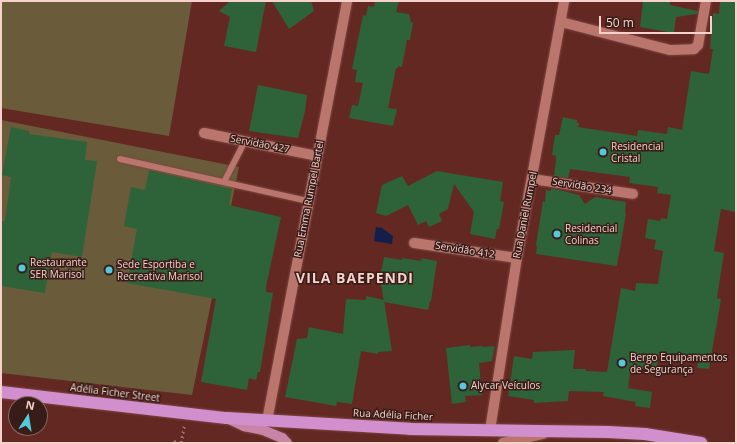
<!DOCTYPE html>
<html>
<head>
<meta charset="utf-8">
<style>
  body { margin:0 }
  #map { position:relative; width:737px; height:444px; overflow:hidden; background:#642822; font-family:"Open Sans",sans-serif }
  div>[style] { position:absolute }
  .green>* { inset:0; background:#6a5c3a }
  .water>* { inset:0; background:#121e4b }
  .building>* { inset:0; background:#2e6239 }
  .path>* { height:2.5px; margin-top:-1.25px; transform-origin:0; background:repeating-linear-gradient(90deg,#a06d67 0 2px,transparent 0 5px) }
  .roads { filter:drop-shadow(0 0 1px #7b4743) drop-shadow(0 0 1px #7b4743) }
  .lane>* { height:6px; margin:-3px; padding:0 3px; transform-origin:3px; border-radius:3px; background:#ba766c }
  .street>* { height:10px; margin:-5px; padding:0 5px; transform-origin:5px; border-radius:5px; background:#ba766c }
  .secondary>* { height:10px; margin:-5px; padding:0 5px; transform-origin:5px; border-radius:5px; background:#ba766c }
  .primary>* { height:10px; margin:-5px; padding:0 5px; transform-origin:5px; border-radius:5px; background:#c885a7 }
  .highway>* { height:12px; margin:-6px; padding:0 6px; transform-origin:6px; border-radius:6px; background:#d18fce }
  .dots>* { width:11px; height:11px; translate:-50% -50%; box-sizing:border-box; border:2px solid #371c18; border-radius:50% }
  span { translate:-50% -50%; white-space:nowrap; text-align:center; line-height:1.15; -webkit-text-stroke:3px #371c18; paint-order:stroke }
  .street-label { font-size:10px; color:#f7d1cb }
  .poi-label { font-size:10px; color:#f7d1cb }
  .left { translate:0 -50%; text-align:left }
  .district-label { font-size:14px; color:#f7d1cb; font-weight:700; letter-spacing:1px }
  .frame { position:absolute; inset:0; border:2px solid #f7d1cb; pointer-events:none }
  .north { position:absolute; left:8px; top:396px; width:40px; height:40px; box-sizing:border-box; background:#371c18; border:1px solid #846460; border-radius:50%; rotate:12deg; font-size:11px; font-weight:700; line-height:16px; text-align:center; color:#f7d1cb }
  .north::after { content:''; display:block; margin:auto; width:14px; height:18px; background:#53cadc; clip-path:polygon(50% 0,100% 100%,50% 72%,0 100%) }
  .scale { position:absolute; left:599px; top:16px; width:113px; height:18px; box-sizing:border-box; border:2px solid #f7d1cb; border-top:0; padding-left:5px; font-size:12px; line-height:14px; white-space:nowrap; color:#f7d1cb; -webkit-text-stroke:3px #371c18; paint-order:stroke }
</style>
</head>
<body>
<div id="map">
  <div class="green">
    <div style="clip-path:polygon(1px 1px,192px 1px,169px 136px,1px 108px)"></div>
    <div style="clip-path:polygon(1px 120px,239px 167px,192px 395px,1px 373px)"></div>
  </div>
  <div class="water">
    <div style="clip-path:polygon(376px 227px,382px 228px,393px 236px,392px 244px,374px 241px)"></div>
  </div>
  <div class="building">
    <div style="clip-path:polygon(230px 1px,266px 1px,256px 52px,224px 46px,230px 17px,219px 11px)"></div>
    <div style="clip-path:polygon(272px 1px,311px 1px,314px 11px,289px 29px)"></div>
    <div style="clip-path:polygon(375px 1px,399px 1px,396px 12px,409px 14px,411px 22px,413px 23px,410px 40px,407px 40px,402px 67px,398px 66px,398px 68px,396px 68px,388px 108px,397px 109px,393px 126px,349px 118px,352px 105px,358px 106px,363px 83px,355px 82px,357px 70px,352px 69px,363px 15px,366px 16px,368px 6px,374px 7px)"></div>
    <div style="clip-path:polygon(643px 1px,670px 1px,670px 5px,698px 11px,697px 14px,676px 17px,674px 33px,640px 27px)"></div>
    <div style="clip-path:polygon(720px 1px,736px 1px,736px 212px,721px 209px,714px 251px,724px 253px,717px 298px,721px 299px,709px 369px,697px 368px,699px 359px,659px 352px,656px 371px,631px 367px,628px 388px,652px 392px,650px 408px,635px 406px,636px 402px,603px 396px,604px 392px,569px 391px,568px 401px,534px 403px,534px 400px,508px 396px,514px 356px,532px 359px,533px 352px,575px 350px,573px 369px,586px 369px,586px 371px,607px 372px,621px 288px,635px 291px,636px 283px,658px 284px,663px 251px,654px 249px,656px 240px,645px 238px,648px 219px,660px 221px,661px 218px,667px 219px,671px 195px,657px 193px,658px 187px,629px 183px,630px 177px,570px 169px,568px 178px,554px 176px,556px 160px,556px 156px,552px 155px,555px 135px,559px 135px,563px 117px,577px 120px,577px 123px,579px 123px,578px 127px,637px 136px,638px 130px,667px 134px,668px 127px,682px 130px,691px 71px,709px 74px,713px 49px,710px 49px,713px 13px,719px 14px)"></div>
    <div style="clip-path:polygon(258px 85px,307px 95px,305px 111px,298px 138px,249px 131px)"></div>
    <div style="clip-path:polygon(11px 127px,29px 131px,29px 134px,87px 142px,85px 160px,97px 161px,82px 257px,52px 252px,45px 293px,1px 286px,1px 221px,5px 221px,11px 177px,2px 175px)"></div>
    <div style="clip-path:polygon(149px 170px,232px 189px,229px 205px,281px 217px,266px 287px,266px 292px,273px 293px,260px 372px,258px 372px,256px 380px,249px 378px,247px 390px,201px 382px,216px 299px,127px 283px,137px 229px,124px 226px,131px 187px,145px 190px)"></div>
    <div style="clip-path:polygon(437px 171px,503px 182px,500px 201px,504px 202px,499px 229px,497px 229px,495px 239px,470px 234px,474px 212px,454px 184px,448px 209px,439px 214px,442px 221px,429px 227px,426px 221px,418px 225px,408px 205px,386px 216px,376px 213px,382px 185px,402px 176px,408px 186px)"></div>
    <div style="clip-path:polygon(551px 188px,579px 195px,585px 204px,595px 197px,626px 202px,625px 213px,626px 213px,617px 266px,536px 254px,537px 246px,536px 245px,543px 201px,545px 202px,546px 190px,551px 191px)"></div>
    <div style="clip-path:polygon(384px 257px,402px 260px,402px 258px,421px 261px,422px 258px,437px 261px,431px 301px,430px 301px,428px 310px,384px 302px,380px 278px)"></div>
    <div style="clip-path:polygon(366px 296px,384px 300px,392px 351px,378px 352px,378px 354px,361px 351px,352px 404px,337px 402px,336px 406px,285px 397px,297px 339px,307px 338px,309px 327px,343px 334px,346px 299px,366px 300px)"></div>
    <div style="clip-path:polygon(470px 345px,470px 347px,482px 346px,482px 347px,495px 346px,492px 361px,479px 363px,482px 395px,465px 396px,466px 402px,452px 404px,446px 348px)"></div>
  </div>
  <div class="path">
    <div style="left:174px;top:443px;width:2px;rotate:-90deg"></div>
    <div style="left:174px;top:441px;width:7px;rotate:16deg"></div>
    <div style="left:181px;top:443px;width:17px;rotate:-80deg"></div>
  </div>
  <div class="roads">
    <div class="lane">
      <div style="left:120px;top:159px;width:193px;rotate:12.6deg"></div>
      <div style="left:224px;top:182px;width:46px;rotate:-62.9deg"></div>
    </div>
    <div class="street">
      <div style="left:561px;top:22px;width:113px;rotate:14.4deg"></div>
      <div style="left:670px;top:50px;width:24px;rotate:-2deg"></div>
      <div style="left:694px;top:49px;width:6px;rotate:-45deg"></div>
      <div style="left:698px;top:45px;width:45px;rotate:-79.7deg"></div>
      <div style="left:204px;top:133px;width:115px;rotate:11.5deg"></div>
      <div style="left:532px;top:179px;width:102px;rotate:8.4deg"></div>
      <div style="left:414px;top:243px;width:104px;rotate:8.3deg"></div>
      <div style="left:267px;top:421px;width:428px;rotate:-79.2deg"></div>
      <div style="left:490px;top:430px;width:174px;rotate:-81.1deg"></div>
      <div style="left:517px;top:258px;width:261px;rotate:-79.6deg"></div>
    </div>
    <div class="secondary">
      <div style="left:503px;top:443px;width:41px;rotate:-12.7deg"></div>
    </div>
    <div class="primary">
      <div style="left:229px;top:419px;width:17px;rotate:25deg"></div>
      <div style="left:244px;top:426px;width:19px;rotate:12deg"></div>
      <div style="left:263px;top:430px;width:21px;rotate:23deg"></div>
      <div style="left:282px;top:438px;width:7px;rotate:45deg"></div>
    </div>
    <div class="highway">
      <div style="left:1px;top:392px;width:227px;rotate:6.6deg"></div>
      <div style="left:227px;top:418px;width:183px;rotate:3.4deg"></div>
      <div style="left:410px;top:429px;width:198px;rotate:0.9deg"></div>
      <div style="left:608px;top:432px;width:37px;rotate:3deg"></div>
      <div style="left:645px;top:434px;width:57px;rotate:9.1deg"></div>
    </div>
  </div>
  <div class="dots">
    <div style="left:603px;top:152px;background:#53cadc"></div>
    <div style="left:557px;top:234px;background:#53cadc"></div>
    <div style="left:22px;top:268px;background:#53cadc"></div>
    <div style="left:109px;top:270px;background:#53cadc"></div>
    <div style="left:622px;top:363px;background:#53cadc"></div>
    <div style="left:463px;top:386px;background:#53cadc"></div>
  </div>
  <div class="street-label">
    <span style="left:260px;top:144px;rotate:11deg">Servidão 427</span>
    <span style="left:582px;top:186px;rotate:9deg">Servidão 234</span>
    <span style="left:309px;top:199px;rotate:-79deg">Rua Emma Rumpel Bartel</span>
    <span style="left:525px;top:215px;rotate:-79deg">Rua Daniel Rumpel</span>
    <span style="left:465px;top:250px;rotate:9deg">Servidão 412</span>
    <span style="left:115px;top:393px;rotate:7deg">Adélia Ficher Street</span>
    <span style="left:393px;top:415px;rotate:3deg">Rua Adélia Ficher</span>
  </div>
  <div class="poi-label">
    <span class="left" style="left:611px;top:152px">Residencial<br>Cristal</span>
    <span class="left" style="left:565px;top:234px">Residencial<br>Colinas</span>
    <span class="left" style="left:30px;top:268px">Restaurante<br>SER Marisol</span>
    <span class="left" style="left:117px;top:270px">Sede Esportiba e<br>Recreativa Marisol</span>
    <span class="left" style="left:630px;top:363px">Bergo Equipamentos<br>de Segurança</span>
    <span class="left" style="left:471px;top:386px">Alycar Veículos</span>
  </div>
  <div class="district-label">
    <span style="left:355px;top:278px">VILA BAEPENDI</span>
  </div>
  <div class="frame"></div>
  <div class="north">N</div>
  <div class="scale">50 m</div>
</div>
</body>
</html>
